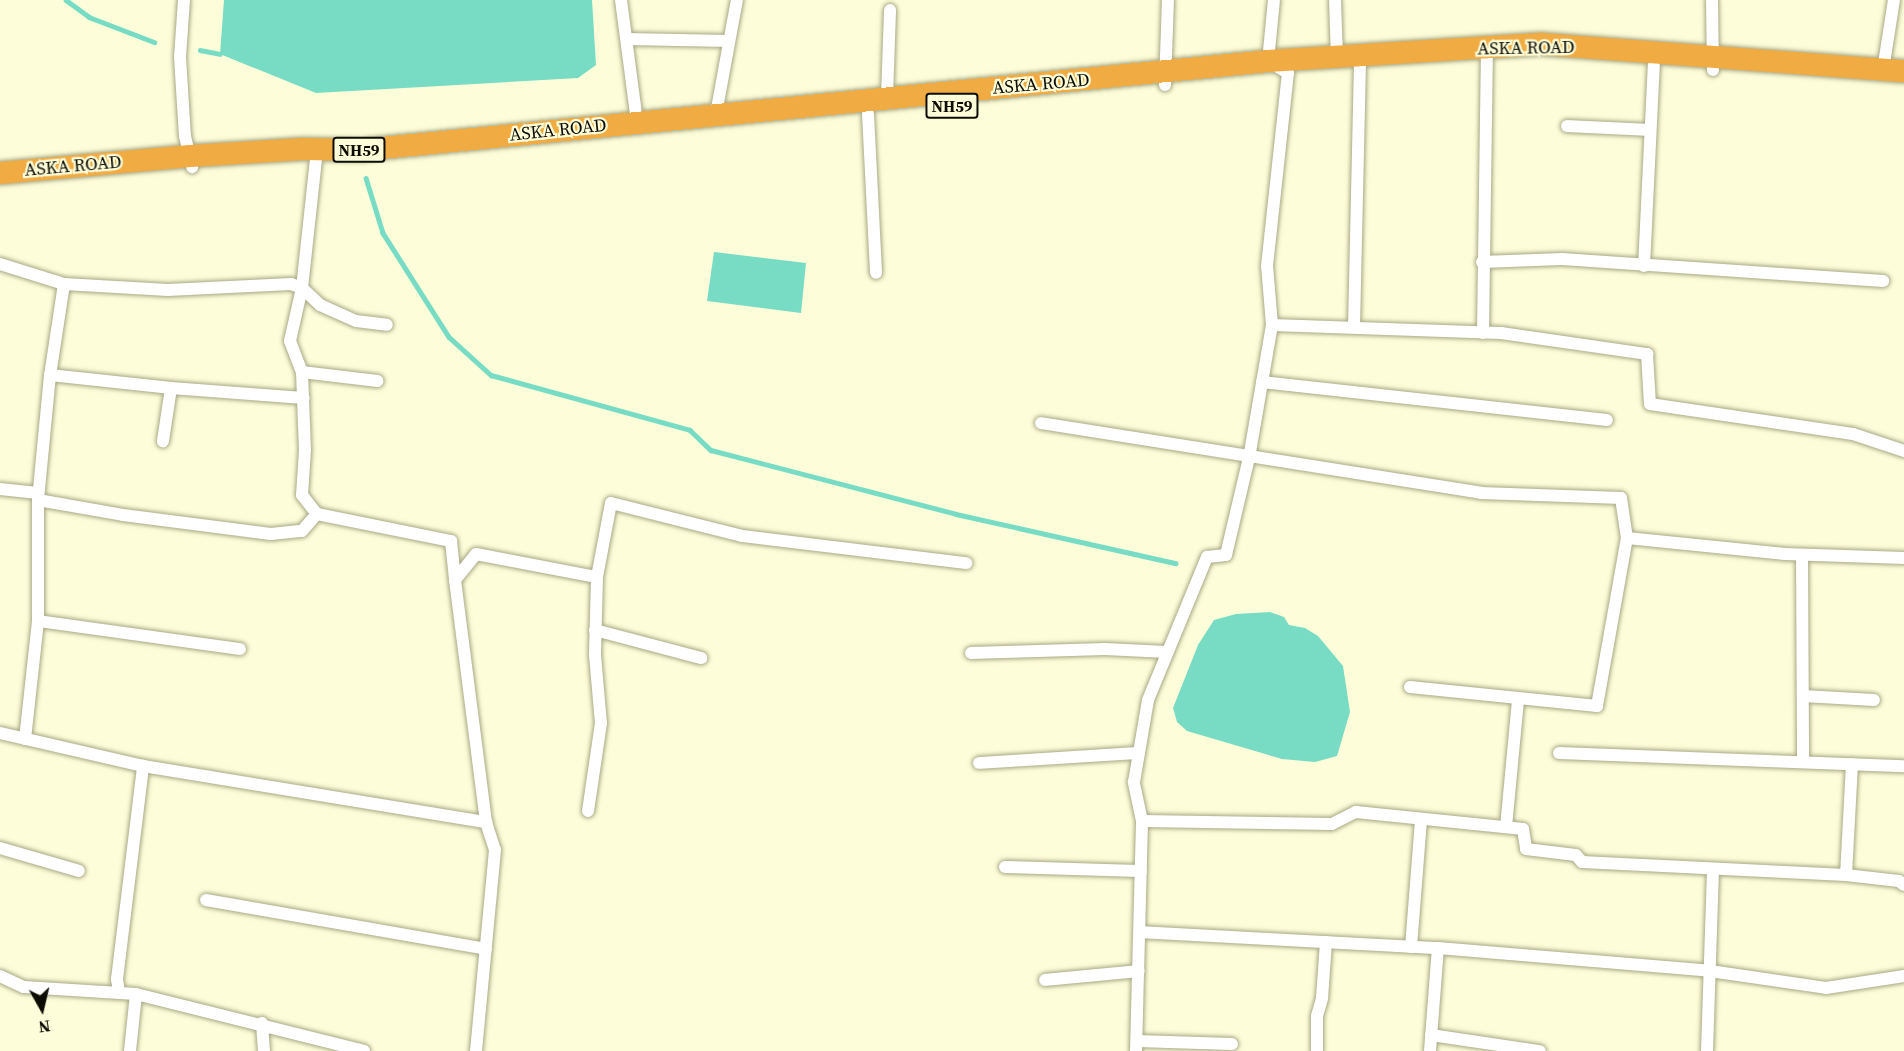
<!DOCTYPE html>
<html>
<head>
<meta charset="utf-8">
<style>
  body { margin:0 }
  #map { position:relative; width:1904px; height:1051px; overflow:hidden; background:#fdfdd9; font-family:"Source Serif 4",serif }
  div>[style] { position:absolute }
  .water>* { inset:0; background:#78dcc5 }
  .stream>* { height:4.5px; margin:-2.25px; padding:0 2.25px; transform-origin:2.25px; border-radius:2.25px; background:#78dcc5 }
  .roads { filter:drop-shadow(0 0 2px #a8a886) drop-shadow(0 0 2px #a8a886) }
  .street>* { height:12px; margin:-6px; padding:0 6px; transform-origin:6px; border-radius:6px; background:#fff }
  .highway>* { height:22px; margin:-11px; padding:0 11px; transform-origin:11px; border-radius:11px; background:#f0ab43 }
  span { translate:-50% -50%; white-space:nowrap; text-align:center; line-height:1.15; -webkit-text-stroke:4.5px #fdfdd9; paint-order:stroke }
  .shield-label span { padding:2px 4px; background:#fdfdd9; border:2px solid; border-radius:4px; -webkit-text-stroke-width:0 }
  .shield-label { font-size:16px; color:#0d0c03; font-weight:700 }
  .street-label { font-size:18px; color:#0d0c03 }
  .north { position:absolute; left:12px; top:979px; width:60px; height:60px; -webkit-text-stroke:4px #fdfdd9; paint-order:stroke; rotate:172deg; font-size:16px; font-weight:700; line-height:24px; text-align:center; color:#0d0c03 }
  .north::after { content:''; display:block; margin:auto; width:21px; height:27px; background:#0d0c03; clip-path:polygon(50% 0,100% 100%,50% 72%,0 100%) }
</style>
</head>
<body>
<div id="map">
  <div class="water">
    <div style="clip-path:polygon(224px 0,592px 0,596px 65px,578px 78px,316px 93px,220px 54px)"></div>
    <div style="clip-path:polygon(714px 252px,806px 263px,801px 313px,707px 301px)"></div>
    <div style="clip-path:polygon(1270px 612px,1284px 617px,1289px 625px,1305px 628px,1318px 636px,1343px 666px,1350px 712px,1337px 756px,1315px 762px,1282px 759px,1187px 731px,1177px 722px,1173px 708px,1198px 645px,1214px 620px,1236px 614px)"></div>
  </div>
  <div class="stream">
    <div style="left:66px;top:0;width:29px;rotate:36deg"></div>
    <div style="left:89px;top:17px;width:70px;rotate:21deg"></div>
    <div style="left:200px;top:50px;width:20px;rotate:11deg"></div>
    <div style="left:366px;top:178px;width:58px;rotate:72.8deg"></div>
    <div style="left:383px;top:233px;width:123px;rotate:57.6deg"></div>
    <div style="left:449px;top:337px;width:57px;rotate:42.1deg"></div>
    <div style="left:491px;top:375px;width:206px;rotate:15.4deg"></div>
    <div style="left:690px;top:430px;width:29px;rotate:44deg"></div>
    <div style="left:711px;top:450px;width:253px;rotate:14.6deg"></div>
    <div style="left:956px;top:514px;width:225px;rotate:12.6deg"></div>
  </div>
  <div class="roads">
    <div class="street">
      <div style="left:184px;top:0;width:57px;rotate:94deg"></div>
      <div style="left:180px;top:57px;width:79px;rotate:86.4deg"></div>
      <div style="left:185px;top:136px;width:32px;rotate:77deg"></div>
      <div style="left:621px;top:0;width:123px;rotate:82.5deg"></div>
      <div style="left:1335px;top:0;width:56px;rotate:88deg"></div>
      <div style="left:1712px;top:0;width:70px;rotate:89.2deg"></div>
      <div style="left:627px;top:39px;width:102px;rotate:1.1deg"></div>
      <div style="left:1883px;top:70px;width:71px;rotate:-81.1deg"></div>
      <div style="left:1165px;top:85px;width:85px;rotate:-88deg"></div>
      <div style="left:887px;top:97px;width:87px;rotate:-88deg"></div>
      <div style="left:716px;top:114px;width:116px;rotate:-79.6deg"></div>
      <div style="left:868px;top:114px;width:159px;rotate:87.1deg"></div>
      <div style="left:1567px;top:126px;width:83px;rotate:2.8deg"></div>
      <div style="left:317px;top:150px;width:139px;rotate:96.2deg"></div>
      <div style="left:302px;top:288px;width:25px;rotate:43deg"></div>
      <div style="left:320px;top:305px;width:39px;rotate:24deg"></div>
      <div style="left:356px;top:321px;width:31px;rotate:7deg"></div>
      <div style="left:1482px;top:262px;width:80px;rotate:-2.1deg"></div>
      <div style="left:1562px;top:259px;width:322px;rotate:3.9deg"></div>
      <div style="left:0;top:264px;width:67px;rotate:17.4deg"></div>
      <div style="left:64px;top:284px;width:92px;rotate:98.7deg"></div>
      <div style="left:50px;top:375px;width:126px;rotate:95.5deg"></div>
      <div style="left:1644px;top:266px;width:201px;rotate:-87.2deg"></div>
      <div style="left:64px;top:284px;width:104px;rotate:3.3deg"></div>
      <div style="left:168px;top:290px;width:123px;rotate:-2.8deg"></div>
      <div style="left:291px;top:284px;width:12px;rotate:20deg"></div>
      <div style="left:302px;top:288px;width:54px;rotate:102.8deg"></div>
      <div style="left:290px;top:341px;width:33px;rotate:69deg"></div>
      <div style="left:302px;top:372px;width:78px;rotate:87.8deg"></div>
      <div style="left:305px;top:450px;width:45px;rotate:93.8deg"></div>
      <div style="left:302px;top:495px;width:24px;rotate:52deg"></div>
      <div style="left:1272px;top:325px;width:229px;rotate:2deg"></div>
      <div style="left:1501px;top:333px;width:148px;rotate:8.2deg"></div>
      <div style="left:1647px;top:354px;width:50px;rotate:86.6deg"></div>
      <div style="left:1650px;top:404px;width:205px;rotate:8.4deg"></div>
      <div style="left:1853px;top:434px;width:54px;rotate:18.4deg"></div>
      <div style="left:1354px;top:327px;width:261px;rotate:-88.7deg"></div>
      <div style="left:1483px;top:333px;width:276px;rotate:-89.2deg"></div>
      <div style="left:302px;top:372px;width:76px;rotate:6.8deg"></div>
      <div style="left:50px;top:375px;width:122px;rotate:6.1deg"></div>
      <div style="left:171px;top:388px;width:54px;rotate:98.6deg"></div>
      <div style="left:1262px;top:382px;width:347px;rotate:6.3deg"></div>
      <div style="left:171px;top:388px;width:133px;rotate:4.3deg"></div>
      <div style="left:1041px;top:423px;width:446px;rotate:9deg"></div>
      <div style="left:1481px;top:493px;width:140px;rotate:2deg"></div>
      <div style="left:1621px;top:498px;width:40px;rotate:81.5deg"></div>
      <div style="left:1627px;top:538px;width:159px;rotate:5.8deg"></div>
      <div style="left:1785px;top:554px;width:119px;rotate:1.9deg"></div>
      <div style="left:0;top:489px;width:38px;rotate:6deg"></div>
      <div style="left:1802px;top:555px;width:207px;rotate:89.7deg"></div>
      <div style="left:597px;top:577px;width:75px;rotate:-79.3deg"></div>
      <div style="left:611px;top:503px;width:135px;rotate:14.1deg"></div>
      <div style="left:742px;top:536px;width:226px;rotate:6.9deg"></div>
      <div style="left:595px;top:630px;width:110px;rotate:14.8deg"></div>
      <div style="left:240px;top:649px;width:204px;rotate:-172.1deg"></div>
      <div style="left:38px;top:621px;width:121px;rotate:-90deg"></div>
      <div style="left:38px;top:500px;width:86px;rotate:10deg"></div>
      <div style="left:123px;top:515px;width:149px;rotate:7.3deg"></div>
      <div style="left:271px;top:534px;width:31px;rotate:-6deg"></div>
      <div style="left:302px;top:531px;width:23px;rotate:-49deg"></div>
      <div style="left:317px;top:514px;width:137px;rotate:11.4deg"></div>
      <div style="left:451px;top:541px;width:39px;rotate:84deg"></div>
      <div style="left:971px;top:653px;width:134px;rotate:-1.7deg"></div>
      <div style="left:1105px;top:649px;width:62px;rotate:2.8deg"></div>
      <div style="left:1410px;top:687px;width:188px;rotate:5.8deg"></div>
      <div style="left:1597px;top:706px;width:171px;rotate:-79.9deg"></div>
      <div style="left:1803px;top:696px;width:71px;rotate:3.2deg"></div>
      <div style="left:0;top:733px;width:147px;rotate:13deg"></div>
      <div style="left:143px;top:766px;width:348px;rotate:9.3deg"></div>
      <div style="left:25px;top:739px;width:119px;rotate:-83.7deg"></div>
      <div style="left:1559px;top:753px;width:345px;rotate:2.2deg"></div>
      <div style="left:979px;top:763px;width:160px;rotate:-3.6deg"></div>
      <div style="left:1142px;top:821px;width:190px;rotate:0.9deg"></div>
      <div style="left:1332px;top:824px;width:27px;rotate:-27deg"></div>
      <div style="left:1356px;top:812px;width:168px;rotate:5.8deg"></div>
      <div style="left:1523px;top:829px;width:20px;rotate:81deg"></div>
      <div style="left:1526px;top:849px;width:50px;rotate:6.8deg"></div>
      <div style="left:1576px;top:855px;width:9px;rotate:49deg"></div>
      <div style="left:1582px;top:862px;width:264px;rotate:2.8deg"></div>
      <div style="left:1846px;top:875px;width:53px;rotate:6.5deg"></div>
      <div style="left:1899px;top:881px;width:6px;rotate:39deg"></div>
      <div style="left:1506px;top:827px;width:128px;rotate:-84.6deg"></div>
      <div style="left:0;top:848px;width:82px;rotate:16.2deg"></div>
      <div style="left:1005px;top:867px;width:136px;rotate:1.7deg"></div>
      <div style="left:1846px;top:875px;width:111px;rotate:-86.9deg"></div>
      <div style="left:206px;top:900px;width:284px;rotate:9.9deg"></div>
      <div style="left:1140px;top:932px;width:298px;rotate:3.1deg"></div>
      <div style="left:1438px;top:948px;width:273px;rotate:4.8deg"></div>
      <div style="left:1710px;top:971px;width:117px;rotate:8.3deg"></div>
      <div style="left:1826px;top:988px;width:79px;rotate:-8.7deg"></div>
      <div style="left:1411px;top:947px;width:128px;rotate:-85.5deg"></div>
      <div style="left:0;top:976px;width:26px;rotate:25deg"></div>
      <div style="left:24px;top:987px;width:112px;rotate:3.6deg"></div>
      <div style="left:136px;top:994px;width:235px;rotate:14deg"></div>
      <div style="left:1045px;top:980px;width:94px;rotate:-5.5deg"></div>
      <div style="left:119px;top:992px;width:13px;rotate:-99deg"></div>
      <div style="left:117px;top:979px;width:215px;rotate:-83deg"></div>
      <div style="left:262px;top:1023px;width:28px;rotate:86deg"></div>
      <div style="left:1431px;top:1035px;width:110px;rotate:8.4deg"></div>
      <div style="left:1137px;top:1041px;width:95px;rotate:1.8deg"></div>
      <div style="left:130px;top:1051px;width:57px;rotate:-84deg"></div>
      <div style="left:476px;top:1051px;width:202px;rotate:-84.6deg"></div>
      <div style="left:495px;top:850px;width:29px;rotate:-108deg"></div>
      <div style="left:486px;top:822px;width:244px;rotate:-97.3deg"></div>
      <div style="left:455px;top:580px;width:33px;rotate:-51deg"></div>
      <div style="left:476px;top:554px;width:123px;rotate:10.8deg"></div>
      <div style="left:597px;top:577px;width:78px;rotate:91.5deg"></div>
      <div style="left:595px;top:655px;width:68px;rotate:85deg"></div>
      <div style="left:601px;top:723px;width:89px;rotate:98.4deg"></div>
      <div style="left:1136px;top:1051px;width:230px;rotate:-88.5deg"></div>
      <div style="left:1142px;top:821px;width:40px;rotate:-102deg"></div>
      <div style="left:1134px;top:782px;width:83px;rotate:-80.3deg"></div>
      <div style="left:1148px;top:700px;width:155px;rotate:-67.6deg"></div>
      <div style="left:1207px;top:557px;width:19px;rotate:-6deg"></div>
      <div style="left:1226px;top:555px;width:100px;rotate:-76.7deg"></div>
      <div style="left:1249px;top:458px;width:135px;rotate:-80.2deg"></div>
      <div style="left:1272px;top:325px;width:59px;rotate:-94.8deg"></div>
      <div style="left:1267px;top:266px;width:194px;rotate:-83.8deg"></div>
      <div style="left:1288px;top:73px;width:23px;rotate:-149deg"></div>
      <div style="left:1268px;top:61px;width:61px;rotate:-84.4deg"></div>
      <div style="left:1317px;top:1051px;width:35px;rotate:-90deg"></div>
      <div style="left:1317px;top:1016px;width:19px;rotate:-74deg"></div>
      <div style="left:1322px;top:998px;width:56px;rotate:-85.9deg"></div>
      <div style="left:1430px;top:1051px;width:103px;rotate:-85.6deg"></div>
      <div style="left:1707px;top:1051px;width:181px;rotate:-88.1deg"></div>
    </div>
    <div class="highway">
      <div style="left:0;top:173px;width:191px;rotate:-5.1deg"></div>
      <div style="left:190px;top:156px;width:113px;rotate:-3.5deg"></div>
      <div style="left:303px;top:149px;width:58px;rotate:1deg"></div>
      <div style="left:361px;top:150px;width:911px;rotate:-5.6deg"></div>
      <div style="left:1268px;top:61px;width:275px;rotate:-3.6deg"></div>
      <div style="left:1542px;top:44px;width:363px;rotate:4.3deg"></div>
    </div>
  </div>
  <div class="shield-label">
    <span style="left:952px;top:106px">NH59</span>
    <span style="left:359px;top:150px">NH59</span>
  </div>
  <div class="street-label">
    <span style="left:1526px;top:48px;rotate:-1deg">ASKA ROAD</span>
    <span style="left:1041px;top:84px;rotate:-5deg">ASKA ROAD</span>
    <span style="left:558px;top:130px;rotate:-6deg">ASKA ROAD</span>
    <span style="left:73px;top:166px;rotate:-5deg">ASKA ROAD</span>
  </div>
  <div class="north">N</div>
</div>
</body>
</html>
